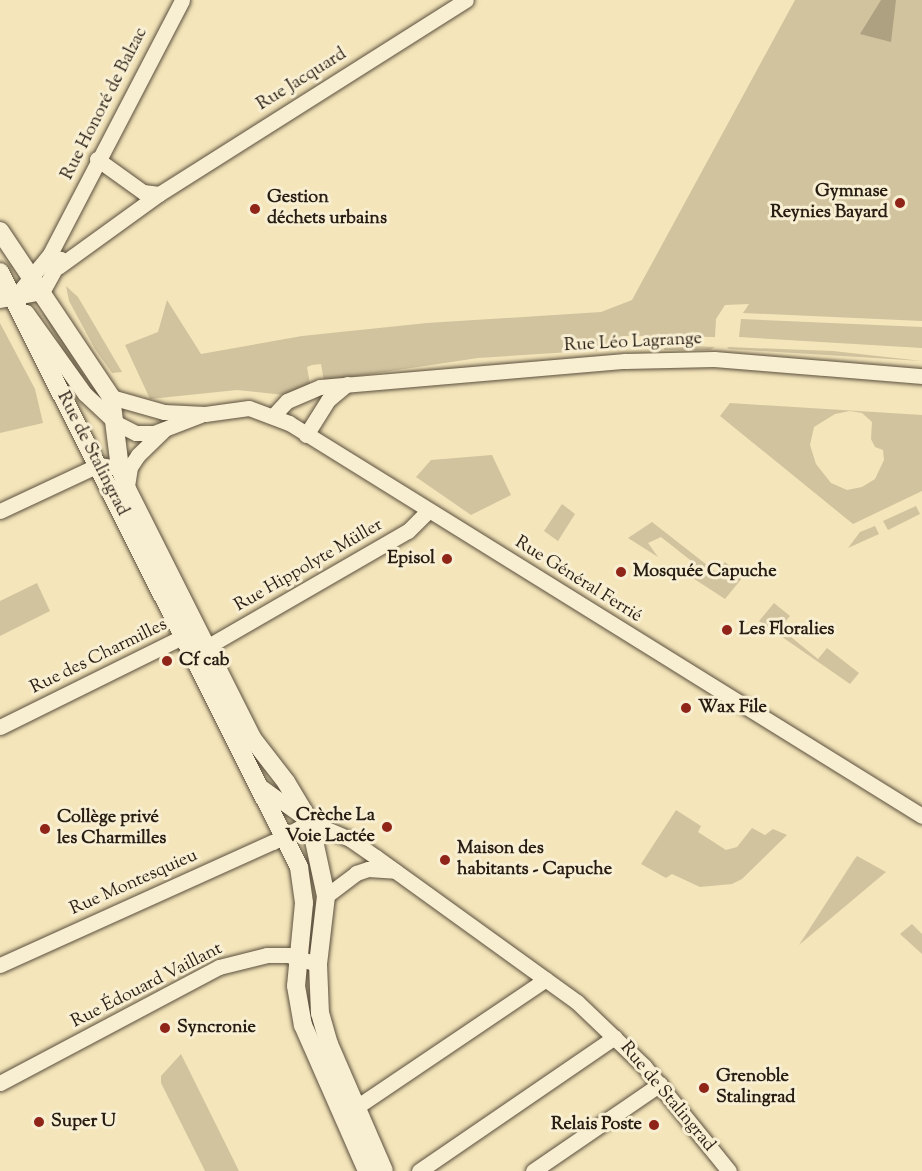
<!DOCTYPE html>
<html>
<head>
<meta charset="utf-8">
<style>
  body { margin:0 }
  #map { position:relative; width:922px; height:1171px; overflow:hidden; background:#f4e5ba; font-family:"Sorts Mill Goudy",serif }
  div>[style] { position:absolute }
  .green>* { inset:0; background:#d1c39e }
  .water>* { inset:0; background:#aea181 }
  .roads { filter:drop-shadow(0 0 2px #5a4f3d) drop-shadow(0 0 2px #5a4f3d) }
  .minor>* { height:15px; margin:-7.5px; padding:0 7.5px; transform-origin:7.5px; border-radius:7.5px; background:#f8eed2 }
  .tertiary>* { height:18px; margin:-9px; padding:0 9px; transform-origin:9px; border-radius:9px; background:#f8eed2 }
  .dots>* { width:16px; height:16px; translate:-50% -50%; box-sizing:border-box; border:3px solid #f8eed2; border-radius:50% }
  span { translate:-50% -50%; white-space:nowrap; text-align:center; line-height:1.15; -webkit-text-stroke:6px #f8eed2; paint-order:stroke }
  .street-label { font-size:18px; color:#271d13 }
  .poi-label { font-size:18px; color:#271d13; font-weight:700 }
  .right { translate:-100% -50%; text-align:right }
  .left { translate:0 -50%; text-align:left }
</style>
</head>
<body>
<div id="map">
  <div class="green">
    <div style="clip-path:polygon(795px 0,922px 0,922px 321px,743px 313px,749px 304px,725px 305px,716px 319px,715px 337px,623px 336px,616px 349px,478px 358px,324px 381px,321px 364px,312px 365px,307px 367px,310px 384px,284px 395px,237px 390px,150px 399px,125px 345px,158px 332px,167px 300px,201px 354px,302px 336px,427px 323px,601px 312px,632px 300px)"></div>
    <div style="clip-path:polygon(66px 286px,78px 297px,122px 372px,112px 373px,95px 349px,69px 301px)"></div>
    <div style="clip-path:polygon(43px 314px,49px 316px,84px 377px,76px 373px)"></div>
    <div style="clip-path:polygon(741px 319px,922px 327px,922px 348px,739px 337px)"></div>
    <div style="clip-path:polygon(0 323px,35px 389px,43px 423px,0 433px)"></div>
    <div style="clip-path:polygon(664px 347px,694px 346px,715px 347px,710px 350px,664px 350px)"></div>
    <div style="clip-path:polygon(727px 347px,833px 351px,922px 361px,729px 349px)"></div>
    <div style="clip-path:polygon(evenodd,730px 403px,922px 415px,922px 491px,853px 524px,720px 416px,730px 403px,850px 411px,862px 413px,872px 422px,871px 439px,875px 447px,883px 450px,884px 460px,875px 479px,862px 487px,847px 490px,831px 483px,816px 464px,810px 445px,814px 427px,835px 414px,850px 411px)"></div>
    <div style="clip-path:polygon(492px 455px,511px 495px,471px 515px,416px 477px,431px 460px)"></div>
    <div style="clip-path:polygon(562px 504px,575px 514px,558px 541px,544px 531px)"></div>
    <div style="clip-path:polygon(916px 506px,920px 514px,888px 530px,883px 521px)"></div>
    <div style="clip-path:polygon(652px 522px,716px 572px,725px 562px,743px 577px,725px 599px,679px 569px,689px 571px,694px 563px,661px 537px,648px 543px,658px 557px,628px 538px)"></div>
    <div style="clip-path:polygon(875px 526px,879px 534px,848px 548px,860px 532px)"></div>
    <div style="clip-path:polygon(37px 583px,50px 611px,0 636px,0 601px)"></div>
    <div style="clip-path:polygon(774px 603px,790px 616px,780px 628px,818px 659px,827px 648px,859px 673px,850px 684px,759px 621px)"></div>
    <div style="clip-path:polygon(676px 810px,701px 826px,698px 832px,726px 850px,737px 847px,752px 828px,765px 835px,773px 829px,787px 835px,742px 879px,732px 884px,700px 887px,672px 874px,666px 878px,641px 864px)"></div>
    <div style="clip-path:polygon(857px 856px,886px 872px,799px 945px,854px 860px)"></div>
    <div style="clip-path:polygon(912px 924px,922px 934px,922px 954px,900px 934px)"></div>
    <div style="clip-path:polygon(181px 1054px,239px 1171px,205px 1171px,161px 1083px,161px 1076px)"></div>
  </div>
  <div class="water">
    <div style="clip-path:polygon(881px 0,896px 0,891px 42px,860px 34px)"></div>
  </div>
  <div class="roads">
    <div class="minor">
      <div style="left:97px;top:159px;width:57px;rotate:35.7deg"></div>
      <div style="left:143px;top:192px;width:16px;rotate:7deg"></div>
      <div style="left:58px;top:267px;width:125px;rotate:-35.9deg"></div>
      <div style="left:159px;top:194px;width:363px;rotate:-32.3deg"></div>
      <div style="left:14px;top:298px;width:57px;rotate:-50.7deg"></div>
      <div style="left:50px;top:254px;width:286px;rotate:-62.5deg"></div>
      <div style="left:0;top:300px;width:43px;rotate:-10.8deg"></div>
      <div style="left:42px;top:292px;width:38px;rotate:-61deg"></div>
      <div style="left:26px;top:312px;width:101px;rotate:54.3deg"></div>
      <div style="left:85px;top:394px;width:42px;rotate:43.1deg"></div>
      <div style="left:116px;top:423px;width:22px;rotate:27deg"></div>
      <div style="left:136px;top:433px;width:18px"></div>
      <div style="left:154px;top:433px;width:50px;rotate:-21deg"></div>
      <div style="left:111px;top:397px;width:55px;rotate:15.8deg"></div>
      <div style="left:164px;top:412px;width:41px;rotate:2.8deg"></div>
      <div style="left:205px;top:414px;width:44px;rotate:-7.8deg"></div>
      <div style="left:249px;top:408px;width:43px;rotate:20.6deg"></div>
      <div style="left:289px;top:423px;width:745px;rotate:31.83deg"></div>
      <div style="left:273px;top:416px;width:21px;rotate:-47deg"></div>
      <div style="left:287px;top:401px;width:36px;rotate:-23deg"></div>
      <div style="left:320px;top:387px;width:306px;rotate:-4.9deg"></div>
      <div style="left:625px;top:361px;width:89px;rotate:-1.3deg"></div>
      <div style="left:714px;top:359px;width:209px;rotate:4.7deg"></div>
      <div style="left:306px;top:435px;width:41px;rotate:-57.8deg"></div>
      <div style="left:328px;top:400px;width:25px;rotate:-40deg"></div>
      <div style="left:127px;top:486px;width:19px;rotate:-81deg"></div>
      <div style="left:130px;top:467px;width:14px;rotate:-56deg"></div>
      <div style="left:138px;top:455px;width:35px;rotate:-44deg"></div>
      <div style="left:0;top:511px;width:108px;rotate:-25.1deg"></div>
      <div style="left:98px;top:465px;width:22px;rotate:8deg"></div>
      <div style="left:198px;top:652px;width:242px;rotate:-30deg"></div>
      <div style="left:408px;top:531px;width:27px;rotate:-45deg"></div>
      <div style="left:0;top:727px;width:216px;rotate:-26.3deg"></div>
      <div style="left:260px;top:786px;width:62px;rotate:35.8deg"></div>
      <div style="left:310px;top:822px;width:43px;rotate:23deg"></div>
      <div style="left:350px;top:839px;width:32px;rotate:35deg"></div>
      <div style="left:376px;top:857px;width:248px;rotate:35.8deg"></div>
      <div style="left:577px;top:1002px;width:93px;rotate:43.7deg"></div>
      <div style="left:644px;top:1066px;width:135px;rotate:51deg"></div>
      <div style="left:326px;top:896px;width:38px;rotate:-37deg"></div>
      <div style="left:356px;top:873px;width:13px;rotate:-18deg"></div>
      <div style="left:368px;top:869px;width:27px;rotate:4deg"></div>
      <div style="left:0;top:965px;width:299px;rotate:-24.3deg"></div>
      <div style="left:273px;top:842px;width:42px;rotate:-28.4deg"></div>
      <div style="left:0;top:1083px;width:248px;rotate:-27.9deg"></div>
      <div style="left:219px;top:967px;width:49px;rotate:-14deg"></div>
      <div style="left:267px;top:955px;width:21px"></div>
      <div style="left:288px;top:955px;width:31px;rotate:17deg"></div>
      <div style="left:355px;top:1108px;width:230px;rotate:-34deg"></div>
      <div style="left:419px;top:1171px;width:237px;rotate:-34.4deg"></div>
      <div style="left:533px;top:1171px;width:154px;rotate:-34.4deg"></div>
    </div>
    <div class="tertiary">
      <div style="left:0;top:231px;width:200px;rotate:56.2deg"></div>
      <div style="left:111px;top:397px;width:72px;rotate:82.8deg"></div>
      <div style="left:120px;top:468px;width:22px;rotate:72deg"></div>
      <div style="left:127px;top:489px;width:279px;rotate:63.3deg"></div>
      <div style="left:252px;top:738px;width:56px;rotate:52.3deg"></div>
      <div style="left:286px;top:782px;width:47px;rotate:59deg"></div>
      <div style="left:310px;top:822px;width:76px;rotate:77.8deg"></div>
      <div style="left:326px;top:896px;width:68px;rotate:96.7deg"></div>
      <div style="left:318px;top:964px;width:49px;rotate:87.7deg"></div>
      <div style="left:320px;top:1013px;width:32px;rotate:74deg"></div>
      <div style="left:329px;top:1044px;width:138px;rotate:66.6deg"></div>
      <div style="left:0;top:272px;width:666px;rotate:63.32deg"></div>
      <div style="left:299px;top:867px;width:36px;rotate:82deg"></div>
      <div style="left:304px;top:903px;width:83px;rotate:95.5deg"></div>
      <div style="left:296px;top:986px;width:40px;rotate:80deg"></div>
      <div style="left:303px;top:1025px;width:159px;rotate:66.3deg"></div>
    </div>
  </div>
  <div class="dots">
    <div style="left:900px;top:203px;background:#8f2418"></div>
    <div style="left:255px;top:209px;background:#8f2418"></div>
    <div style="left:447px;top:559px;background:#8f2418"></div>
    <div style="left:621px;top:572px;background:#8f2418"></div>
    <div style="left:727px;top:630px;background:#8f2418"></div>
    <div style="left:167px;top:661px;background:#8f2418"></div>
    <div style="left:686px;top:708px;background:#8f2418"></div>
    <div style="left:387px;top:827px;background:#8f2418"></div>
    <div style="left:45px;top:829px;background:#8f2418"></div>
    <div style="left:445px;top:860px;background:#8f2418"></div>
    <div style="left:165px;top:1028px;background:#8f2418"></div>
    <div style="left:704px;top:1088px;background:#8f2418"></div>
    <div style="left:39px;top:1122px;background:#8f2418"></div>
    <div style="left:654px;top:1125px;background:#8f2418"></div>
  </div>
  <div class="street-label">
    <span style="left:302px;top:80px;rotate:-32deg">Rue Jacquard</span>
    <span style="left:105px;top:104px;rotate:-63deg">Rue Honoré de Balzac</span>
    <span style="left:633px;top:343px;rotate:-3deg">Rue Léo Lagrange</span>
    <span style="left:92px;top:454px;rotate:63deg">Rue de Stalingrad</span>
    <span style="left:309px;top:566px;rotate:-30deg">Rue Hippolyte Müller</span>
    <span style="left:578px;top:580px;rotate:32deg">Rue Général Ferrié</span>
    <span style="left:99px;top:657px;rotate:-26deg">Rue des Charmilles</span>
    <span style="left:134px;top:883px;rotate:-24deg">Rue Montesquieu</span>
    <span style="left:147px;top:986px;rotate:-27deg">Rue Édouard Vaillant</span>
    <span style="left:667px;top:1097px;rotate:50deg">Rue de Stalingrad</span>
  </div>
  <div class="poi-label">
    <span class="right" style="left:888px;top:203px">Gymnase<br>Reynies Bayard</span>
    <span class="left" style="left:267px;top:209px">Gestion<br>déchets urbains</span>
    <span class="right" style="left:435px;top:559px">Episol</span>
    <span class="left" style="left:633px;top:572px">Mosquée Capuche</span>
    <span class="left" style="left:739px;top:630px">Les Floralies</span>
    <span class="left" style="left:179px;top:661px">Cf cab</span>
    <span class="left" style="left:698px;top:708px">Wax File</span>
    <span class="right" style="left:375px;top:827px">Crèche La<br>Voie Lactée</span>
    <span class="left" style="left:57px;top:829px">Collège privé<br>les Charmilles</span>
    <span class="left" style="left:457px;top:860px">Maison des<br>habitants - Capuche</span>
    <span class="left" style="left:177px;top:1028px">Syncronie</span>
    <span class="left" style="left:716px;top:1088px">Grenoble<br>Stalingrad</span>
    <span class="left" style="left:51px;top:1122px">Super U</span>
    <span class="right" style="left:642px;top:1125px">Relais Poste</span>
  </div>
</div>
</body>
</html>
